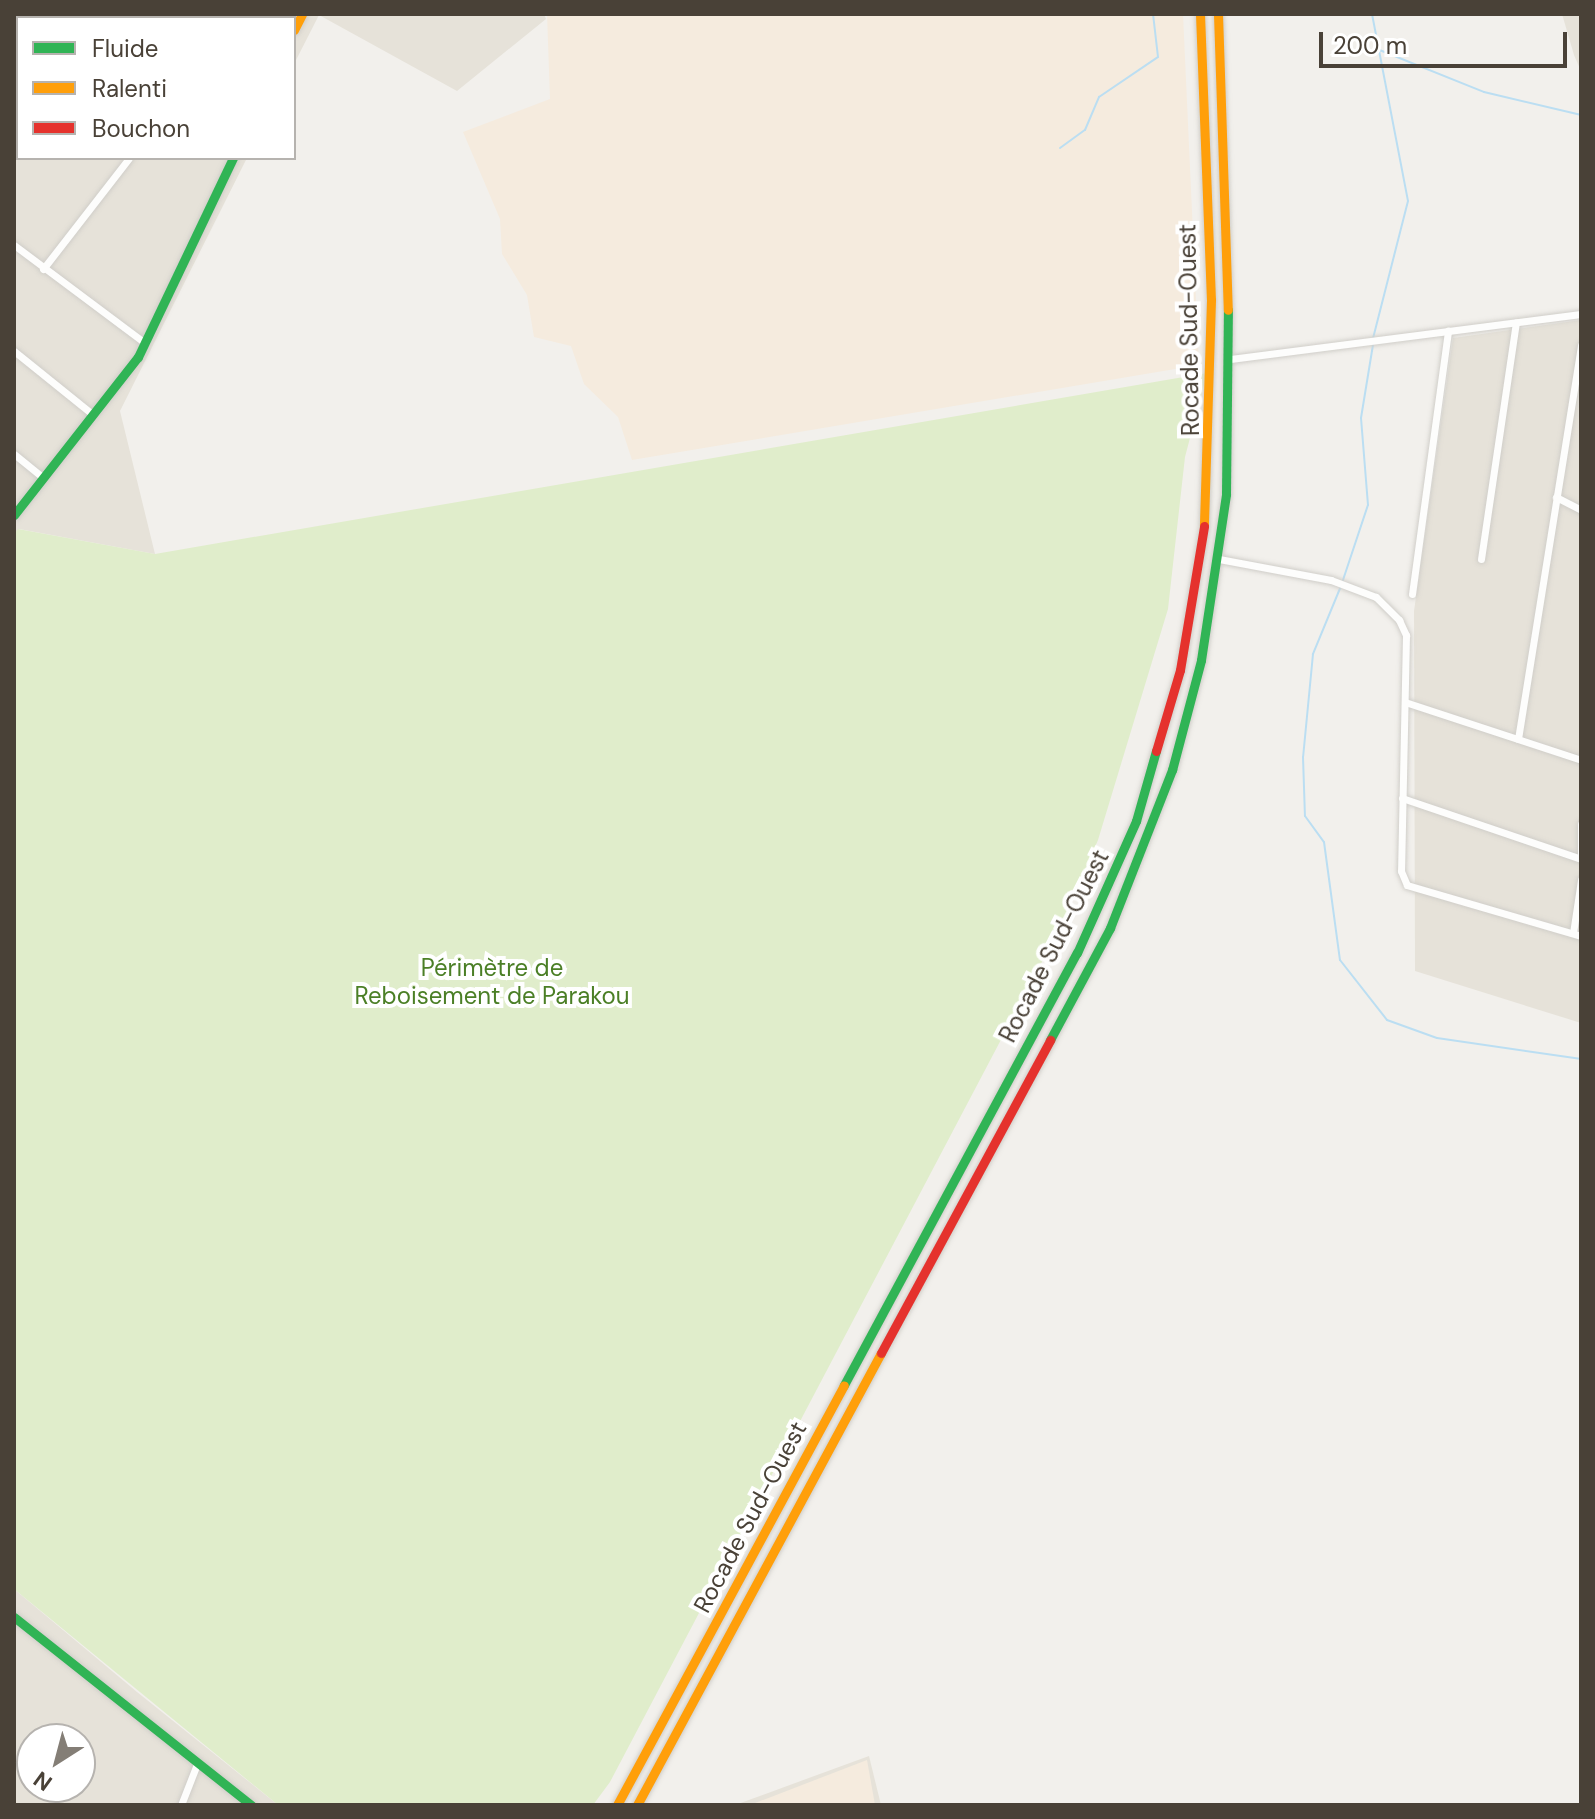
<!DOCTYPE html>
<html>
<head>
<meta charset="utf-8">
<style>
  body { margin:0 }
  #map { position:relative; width:1595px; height:1819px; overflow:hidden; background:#f2f0ec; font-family:"DM Sans",sans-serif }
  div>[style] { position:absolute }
  .residential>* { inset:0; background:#e6e2d9 }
  .commercial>* { inset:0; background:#f5ebde }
  .green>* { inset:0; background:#e0edcb }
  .stream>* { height:2px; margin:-1px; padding:0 1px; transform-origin:1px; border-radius:1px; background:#bbdef2 }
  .roads { filter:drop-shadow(0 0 2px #d0cec9) drop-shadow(0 0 2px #d0cec9) }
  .street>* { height:7px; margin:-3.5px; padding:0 3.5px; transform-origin:3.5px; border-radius:3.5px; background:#fdfdfc }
  .fast>* { height:9px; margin:-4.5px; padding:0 4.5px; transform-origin:4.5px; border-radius:4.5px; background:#30b455 }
  .slow>* { height:9px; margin:-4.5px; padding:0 4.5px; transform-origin:4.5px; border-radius:4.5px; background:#ff9f0a }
  .jam>* { height:9px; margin:-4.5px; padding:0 4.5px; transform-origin:4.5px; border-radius:4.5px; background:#e5322d }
  span { translate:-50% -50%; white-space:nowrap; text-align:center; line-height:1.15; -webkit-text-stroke:8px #fff; paint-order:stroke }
  .street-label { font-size:24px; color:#494137 }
  .park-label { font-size:24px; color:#4b7f26 }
  .frame { position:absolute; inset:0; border:16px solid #494137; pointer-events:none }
  .legend { position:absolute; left:16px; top:16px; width:280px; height:144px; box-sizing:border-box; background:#fff; border:2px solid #b6b3af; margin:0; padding:10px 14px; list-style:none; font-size:24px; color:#494137 }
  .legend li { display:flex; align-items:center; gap:16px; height:40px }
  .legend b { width:40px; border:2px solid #b6b3af }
  .north { position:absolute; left:16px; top:1723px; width:80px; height:80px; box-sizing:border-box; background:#fff; border:2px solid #b6b3af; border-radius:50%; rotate:216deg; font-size:22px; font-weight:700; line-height:32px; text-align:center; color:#494137 }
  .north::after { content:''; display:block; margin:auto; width:28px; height:36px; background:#847e76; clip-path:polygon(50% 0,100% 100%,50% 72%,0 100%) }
  .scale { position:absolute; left:1319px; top:32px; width:248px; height:36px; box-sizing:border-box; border:4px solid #494137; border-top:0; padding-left:10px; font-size:24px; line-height:28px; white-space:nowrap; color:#494137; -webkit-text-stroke:6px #fff; paint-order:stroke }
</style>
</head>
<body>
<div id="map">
  <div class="residential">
    <div style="clip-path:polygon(14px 14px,544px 14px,546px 19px,457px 91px,319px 15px,294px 64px,294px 18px,18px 18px,18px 158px,247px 158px,120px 411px,155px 554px,19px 529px,14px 534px)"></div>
    <div style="clip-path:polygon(1562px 14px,1581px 14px,1581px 71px,1574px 55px)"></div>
    <div style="clip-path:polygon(1581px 320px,1581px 1023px,1415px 971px,1414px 611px,1453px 338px)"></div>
    <div style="clip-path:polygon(evenodd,14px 1589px,137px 1692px,278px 1805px,14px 1805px,14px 1589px,32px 1739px,80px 1739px,80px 1787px,32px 1787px,32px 1739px)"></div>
    <div style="clip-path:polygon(869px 1756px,881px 1805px,735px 1805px)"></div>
  </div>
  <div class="commercial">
    <div style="clip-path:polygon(547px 14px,1183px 14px,1199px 365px,632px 460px,618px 417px,584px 384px,571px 346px,534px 337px,527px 295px,502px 254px,500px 219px,463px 132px,550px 99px)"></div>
    <div style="clip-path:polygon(867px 1760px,875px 1805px,750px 1805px)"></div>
  </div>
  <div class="green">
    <div style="clip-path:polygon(1207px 373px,1185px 457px,1168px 609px,1098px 840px,1063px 922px,610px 1782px,593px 1805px,278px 1805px,14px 1589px,14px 534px,18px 529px,155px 554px)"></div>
  </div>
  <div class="stream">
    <div style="left:1372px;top:14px;width:190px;rotate:79.1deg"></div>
    <div style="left:1408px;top:201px;width:141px;rotate:104.3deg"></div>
    <div style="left:1377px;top:49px;width:115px;rotate:21.9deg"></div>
    <div style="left:1484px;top:92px;width:100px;rotate:13.3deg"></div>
    <div style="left:1060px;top:148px;width:31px;rotate:-36deg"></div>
    <div style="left:1085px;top:130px;width:36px;rotate:-67deg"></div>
    <div style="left:1099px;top:97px;width:71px;rotate:-34.1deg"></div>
    <div style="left:1158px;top:57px;width:43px;rotate:-96.6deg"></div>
    <div style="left:1343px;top:580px;width:79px;rotate:-71.6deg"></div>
    <div style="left:1368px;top:505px;width:87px;rotate:-94.6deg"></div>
    <div style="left:1361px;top:418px;width:74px;rotate:-80.7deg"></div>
    <div style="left:1341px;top:586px;width:74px;rotate:112.4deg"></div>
    <div style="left:1313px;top:654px;width:103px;rotate:95.5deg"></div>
    <div style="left:1303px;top:757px;width:59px;rotate:88.1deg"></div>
    <div style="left:1305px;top:816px;width:32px;rotate:54deg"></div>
    <div style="left:1324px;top:842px;width:119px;rotate:82.3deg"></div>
    <div style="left:1340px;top:960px;width:76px;rotate:51.9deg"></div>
    <div style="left:1387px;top:1020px;width:53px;rotate:19.8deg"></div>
    <div style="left:1437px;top:1038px;width:146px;rotate:8.3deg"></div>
  </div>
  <div class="roads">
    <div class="street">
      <div style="left:92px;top:18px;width:6px;rotate:-45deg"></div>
      <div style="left:233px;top:18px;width:5px;rotate:-53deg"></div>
      <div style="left:14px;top:53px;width:4px;rotate:-27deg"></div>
      <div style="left:14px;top:123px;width:7px;rotate:-56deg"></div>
      <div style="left:14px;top:245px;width:164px;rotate:36.8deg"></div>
      <div style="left:43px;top:269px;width:140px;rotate:-52.2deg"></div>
      <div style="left:14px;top:351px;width:100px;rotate:38.9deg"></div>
      <div style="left:1230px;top:359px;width:354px;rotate:-7.3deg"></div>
      <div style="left:14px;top:454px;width:36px;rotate:39deg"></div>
      <div style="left:1556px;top:497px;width:28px;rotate:27deg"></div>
      <div style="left:1219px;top:559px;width:114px;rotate:10.6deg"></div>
      <div style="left:1331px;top:580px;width:48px;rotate:20.7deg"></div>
      <div style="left:1376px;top:597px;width:33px;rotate:45deg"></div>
      <div style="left:1399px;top:620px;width:17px;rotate:65deg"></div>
      <div style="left:1406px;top:635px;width:236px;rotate:91.2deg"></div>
      <div style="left:1401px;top:871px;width:15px;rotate:67deg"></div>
      <div style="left:1407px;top:885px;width:181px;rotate:16.3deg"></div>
      <div style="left:1481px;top:559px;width:239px;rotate:-81.6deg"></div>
      <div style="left:1412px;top:594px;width:266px;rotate:-82.2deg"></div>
      <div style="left:1405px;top:702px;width:185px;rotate:18.2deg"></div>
      <div style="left:1518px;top:739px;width:399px;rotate:-80.9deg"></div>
      <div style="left:1402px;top:798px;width:189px;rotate:18.8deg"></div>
      <div style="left:1581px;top:824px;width:34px;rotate:90deg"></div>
      <div style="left:1573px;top:933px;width:54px;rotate:-81.4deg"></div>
      <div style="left:181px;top:1805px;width:44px;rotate:-68.7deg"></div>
    </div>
    <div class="fast">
      <div style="left:14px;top:515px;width:201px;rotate:-51.9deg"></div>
      <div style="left:138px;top:357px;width:221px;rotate:-64.5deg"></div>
      <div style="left:1050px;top:1040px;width:127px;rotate:-61.8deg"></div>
      <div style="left:1110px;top:928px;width:170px;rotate:-68.6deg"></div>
      <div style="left:1172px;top:770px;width:114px;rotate:-75.2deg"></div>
      <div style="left:1201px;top:660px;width:168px;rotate:-81.4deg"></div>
      <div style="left:1226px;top:494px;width:184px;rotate:-89.4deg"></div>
      <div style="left:844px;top:1385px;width:491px;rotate:-61.7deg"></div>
      <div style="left:1077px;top:953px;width:145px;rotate:-65.9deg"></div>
      <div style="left:1136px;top:821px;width:73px;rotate:-74.1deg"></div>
      <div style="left:14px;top:1617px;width:303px;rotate:38.4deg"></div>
    </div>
    <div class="slow">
      <div style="left:1200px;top:14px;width:286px;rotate:87.8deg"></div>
      <div style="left:1211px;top:300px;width:226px;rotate:91.8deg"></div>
      <div style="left:1218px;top:14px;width:296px;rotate:88.1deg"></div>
      <div style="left:294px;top:30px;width:18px;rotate:-63deg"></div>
      <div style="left:617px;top:1805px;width:477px;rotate:-61.6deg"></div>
      <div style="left:637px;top:1805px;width:514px;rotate:-61.64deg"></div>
    </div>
    <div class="jam">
      <div style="left:1156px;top:751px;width:84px;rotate:-73.5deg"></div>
      <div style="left:1180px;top:670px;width:146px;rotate:-80.5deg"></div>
      <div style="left:881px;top:1353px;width:356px;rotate:-61.6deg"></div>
    </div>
  </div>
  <div class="street-label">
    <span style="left:1189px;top:330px;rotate:-91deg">Rocade Sud-Ouest</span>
    <span style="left:1054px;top:946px;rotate:-63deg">Rocade Sud-Ouest</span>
    <span style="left:750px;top:1517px;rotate:-62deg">Rocade Sud-Ouest</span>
  </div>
  <div class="park-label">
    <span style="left:492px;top:982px">Périmètre de<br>Reboisement de Parakou</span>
  </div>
  <div class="frame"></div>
  <ul class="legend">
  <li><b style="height:10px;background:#30b455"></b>Fluide</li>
  <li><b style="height:10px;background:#ff9f0a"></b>Ralenti</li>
  <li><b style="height:10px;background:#e5322d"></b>Bouchon</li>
  </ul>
  <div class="north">N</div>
  <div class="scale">200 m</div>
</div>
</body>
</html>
